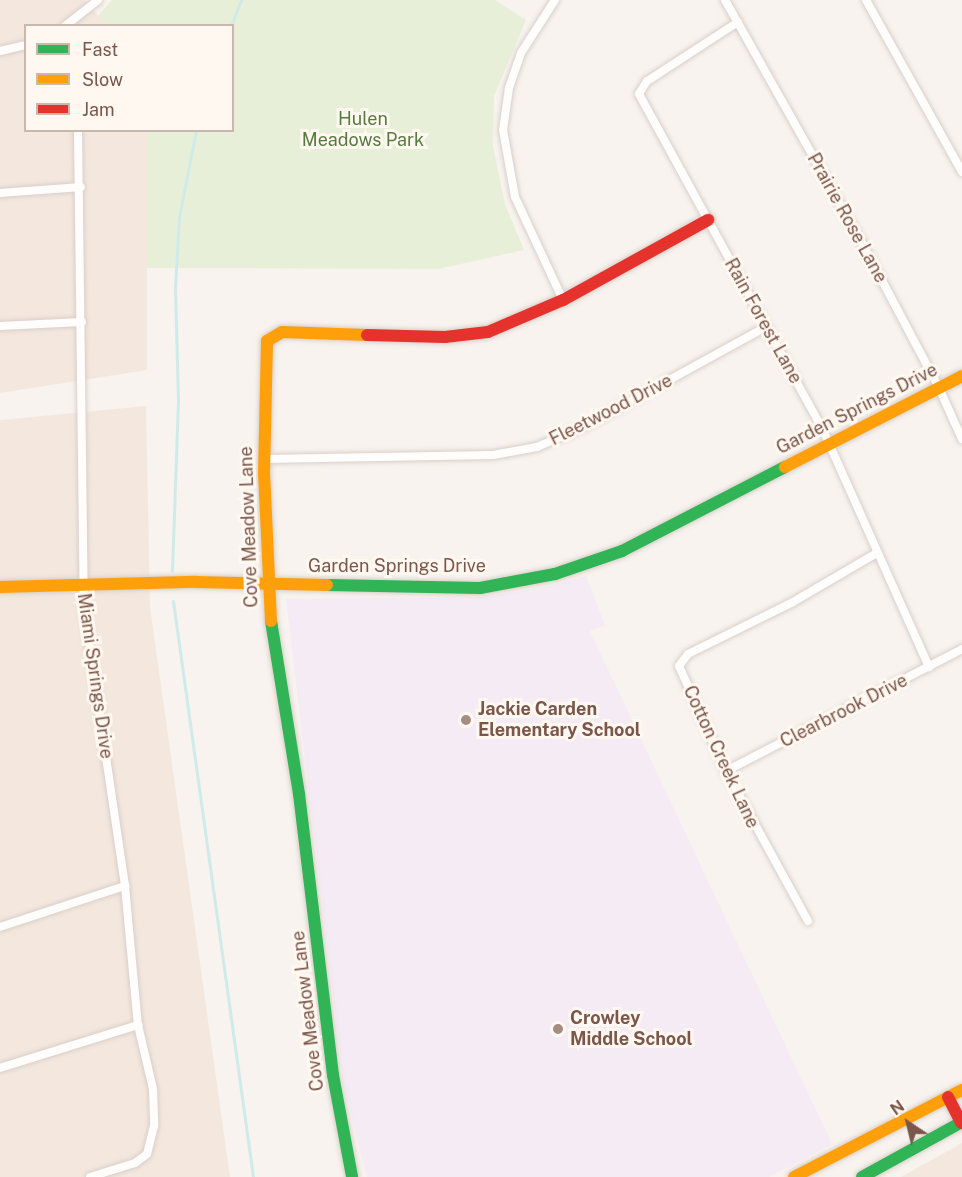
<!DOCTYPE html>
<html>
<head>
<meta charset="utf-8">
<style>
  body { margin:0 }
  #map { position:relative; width:962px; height:1177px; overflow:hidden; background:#f8f3ee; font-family:"Public Sans",sans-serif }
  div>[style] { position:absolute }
  .residential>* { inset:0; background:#f4e8de }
  .education>* { inset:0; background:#f4ebf5 }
  .green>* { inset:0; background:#e8efd8 }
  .stream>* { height:3px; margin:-1.5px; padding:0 1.5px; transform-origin:1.5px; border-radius:1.5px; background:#ceebea }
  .roads { filter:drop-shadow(0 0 2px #d8cfca) drop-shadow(0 0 2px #d8cfca) }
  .street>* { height:8px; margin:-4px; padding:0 4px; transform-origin:4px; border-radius:4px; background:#fefdfc }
  .fast>* { height:12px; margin:-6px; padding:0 6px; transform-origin:6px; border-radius:6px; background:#30b455 }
  .slow>* { height:12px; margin:-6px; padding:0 6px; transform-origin:6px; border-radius:6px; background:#ff9f0a }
  .jam>* { height:12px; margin:-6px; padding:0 6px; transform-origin:6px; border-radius:6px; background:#e5322d }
  .dots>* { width:16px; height:16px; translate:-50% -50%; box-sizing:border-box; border:3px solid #fff8f0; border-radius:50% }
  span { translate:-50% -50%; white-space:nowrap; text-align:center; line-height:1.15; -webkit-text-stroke:6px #fff8f0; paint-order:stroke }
  .park-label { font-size:18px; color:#577a3f }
  .street-label { font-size:18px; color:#7a564b }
  .poi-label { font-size:18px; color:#7a564b; font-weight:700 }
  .left { translate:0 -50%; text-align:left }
  .legend { position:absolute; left:24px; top:24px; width:210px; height:108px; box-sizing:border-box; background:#fff8f0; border:2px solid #cab7ae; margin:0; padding:8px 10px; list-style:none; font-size:18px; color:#7a564b }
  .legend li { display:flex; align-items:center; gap:12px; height:30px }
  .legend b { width:30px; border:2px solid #cab7ae }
  .north { position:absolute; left:878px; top:1093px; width:60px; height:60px; -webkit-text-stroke:4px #fff8f0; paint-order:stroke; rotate:325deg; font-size:16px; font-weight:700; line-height:24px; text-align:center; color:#7a564b }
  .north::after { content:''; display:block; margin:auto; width:21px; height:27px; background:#7a564b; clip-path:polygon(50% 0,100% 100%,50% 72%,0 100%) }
</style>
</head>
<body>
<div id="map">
  <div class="residential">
    <div style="clip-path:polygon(0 0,85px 0,106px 25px,26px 26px,26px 130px,147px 131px,147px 370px,0 393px)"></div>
    <div style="clip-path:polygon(146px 406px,150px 607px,230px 1177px,0 1177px,0 420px)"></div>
    <div style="clip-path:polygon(962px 1143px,962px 1177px,901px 1177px)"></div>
  </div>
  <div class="education">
    <div style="clip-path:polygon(586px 576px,605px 625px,590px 631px,832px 1144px,769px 1177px,367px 1177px,344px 1086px,286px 599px,482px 597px,548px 587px)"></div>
  </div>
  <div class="green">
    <div style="clip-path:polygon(112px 0,495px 0,526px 20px,494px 96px,493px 146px,505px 204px,524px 250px,438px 269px,147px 268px,147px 131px,232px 130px,232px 26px,106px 25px,98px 16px)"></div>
  </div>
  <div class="stream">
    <div style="left:231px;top:26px;width:28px;rotate:-69deg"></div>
    <div style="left:172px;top:571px;width:170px;rotate:-88deg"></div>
    <div style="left:178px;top:401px;width:113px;rotate:-91.5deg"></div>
    <div style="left:175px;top:288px;width:71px;rotate:-86.8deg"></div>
    <div style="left:179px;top:217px;width:89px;rotate:-78.9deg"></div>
    <div style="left:173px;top:601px;width:582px;rotate:82.09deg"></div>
  </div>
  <div class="roads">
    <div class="street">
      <div style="left:555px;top:0;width:63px;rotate:122.7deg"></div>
      <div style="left:521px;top:53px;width:37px;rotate:109deg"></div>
      <div style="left:509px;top:88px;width:42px;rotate:98.1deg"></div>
      <div style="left:503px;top:130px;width:68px;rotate:79.8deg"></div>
      <div style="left:515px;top:197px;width:114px;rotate:65deg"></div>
      <div style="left:725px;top:0;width:277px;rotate:60.6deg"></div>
      <div style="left:861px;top:241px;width:166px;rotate:62deg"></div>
      <div style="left:939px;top:388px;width:56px;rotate:65.7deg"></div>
      <div style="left:866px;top:0;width:197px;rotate:60.8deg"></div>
      <div style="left:738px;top:22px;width:108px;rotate:147deg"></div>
      <div style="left:647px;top:81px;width:15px;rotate:122deg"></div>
      <div style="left:639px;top:94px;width:383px;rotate:61.3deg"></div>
      <div style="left:823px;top:430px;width:260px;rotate:65.9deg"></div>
      <div style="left:65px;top:26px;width:42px;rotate:-38.2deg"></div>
      <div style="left:0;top:51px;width:27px;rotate:-13deg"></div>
      <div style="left:78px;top:130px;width:478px;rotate:89.3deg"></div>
      <div style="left:84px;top:608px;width:281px;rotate:81.6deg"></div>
      <div style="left:125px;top:886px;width:140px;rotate:84.7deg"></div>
      <div style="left:138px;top:1025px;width:66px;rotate:76.8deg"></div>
      <div style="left:153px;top:1089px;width:37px;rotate:88deg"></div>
      <div style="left:154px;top:1126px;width:29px;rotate:104deg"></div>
      <div style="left:147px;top:1154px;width:15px;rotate:143deg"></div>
      <div style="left:135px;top:1163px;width:47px;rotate:162.7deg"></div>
      <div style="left:0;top:193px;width:81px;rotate:-4.2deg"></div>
      <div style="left:0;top:326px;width:82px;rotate:-2.8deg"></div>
      <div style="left:264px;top:459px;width:229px;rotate:-1deg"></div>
      <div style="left:493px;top:455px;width:45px;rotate:-10.3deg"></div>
      <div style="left:537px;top:447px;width:55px;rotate:-23.7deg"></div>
      <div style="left:587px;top:425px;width:204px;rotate:-28.7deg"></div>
      <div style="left:726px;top:771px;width:266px;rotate:-27.3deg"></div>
      <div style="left:808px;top:921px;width:171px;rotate:-118.7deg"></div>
      <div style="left:726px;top:771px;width:115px;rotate:-114.1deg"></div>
      <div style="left:679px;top:666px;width:15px;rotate:-53deg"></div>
      <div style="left:688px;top:654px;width:117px;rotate:-26.3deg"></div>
      <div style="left:793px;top:602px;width:97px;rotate:-30.3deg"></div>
      <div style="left:0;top:927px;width:132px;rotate:-18.2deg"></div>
      <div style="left:0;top:1068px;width:145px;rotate:-17.3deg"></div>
    </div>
    <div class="fast">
      <div style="left:327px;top:585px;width:153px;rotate:1.1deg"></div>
      <div style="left:480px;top:588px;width:76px;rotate:-10.6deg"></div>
      <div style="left:555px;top:574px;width:71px;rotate:-18.9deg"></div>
      <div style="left:622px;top:551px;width:183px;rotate:-27.3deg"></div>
      <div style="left:271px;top:621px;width:175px;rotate:80.8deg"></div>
      <div style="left:299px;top:794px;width:283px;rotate:83.1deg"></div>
      <div style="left:333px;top:1075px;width:104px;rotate:79.4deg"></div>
      <div style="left:862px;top:1177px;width:114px;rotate:-28.8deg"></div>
    </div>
    <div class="slow">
      <div style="left:785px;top:467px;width:199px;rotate:-27.2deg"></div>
      <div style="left:0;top:587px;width:196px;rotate:-1.5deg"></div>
      <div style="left:196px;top:582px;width:131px;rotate:1.3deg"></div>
      <div style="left:271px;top:621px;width:147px;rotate:-92.7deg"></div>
      <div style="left:264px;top:474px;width:133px;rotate:-88.7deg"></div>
      <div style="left:267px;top:341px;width:17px;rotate:-31deg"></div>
      <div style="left:282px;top:332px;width:85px;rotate:2deg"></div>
      <div style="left:794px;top:1177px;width:189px;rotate:-27.4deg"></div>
    </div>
    <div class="jam">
      <div style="left:367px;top:335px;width:78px;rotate:1.5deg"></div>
      <div style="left:445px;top:337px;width:43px;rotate:-6.6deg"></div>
      <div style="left:488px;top:332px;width:82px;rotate:-23.1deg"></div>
      <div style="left:563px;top:300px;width:166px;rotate:-28.9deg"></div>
      <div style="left:948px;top:1097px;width:29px;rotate:63deg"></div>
    </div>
  </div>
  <div class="dots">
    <div style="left:466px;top:720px;background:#a68d84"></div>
    <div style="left:558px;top:1029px;background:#a68d84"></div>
  </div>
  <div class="park-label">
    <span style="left:363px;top:130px">Hulen<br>Meadows Park</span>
  </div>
  <div class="street-label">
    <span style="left:847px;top:218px;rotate:61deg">Prairie Rose Lane</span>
    <span style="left:763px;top:321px;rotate:61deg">Rain Forest Lane</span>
    <span style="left:857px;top:409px;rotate:-27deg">Garden Springs Drive</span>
    <span style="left:611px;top:410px;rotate:-27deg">Fleetwood Drive</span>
    <span style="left:249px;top:527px;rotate:-92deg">Cove Meadow Lane</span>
    <span style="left:397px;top:566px">Garden Springs Drive</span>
    <span style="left:95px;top:676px;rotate:82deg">Miami Springs Drive</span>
    <span style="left:844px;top:711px;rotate:-27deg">Clearbrook Drive</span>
    <span style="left:721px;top:757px;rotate:65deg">Cotton Creek Lane</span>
    <span style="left:308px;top:1011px;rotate:-97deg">Cove Meadow Lane</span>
  </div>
  <div class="poi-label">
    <span class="left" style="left:478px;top:720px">Jackie Carden<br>Elementary School</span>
    <span class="left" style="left:570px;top:1029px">Crowley<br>Middle School</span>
  </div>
  <ul class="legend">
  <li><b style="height:8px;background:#30b455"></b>Fast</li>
  <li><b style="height:8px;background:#ff9f0a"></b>Slow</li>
  <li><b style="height:8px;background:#e5322d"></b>Jam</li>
  </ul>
  <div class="north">N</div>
</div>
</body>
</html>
